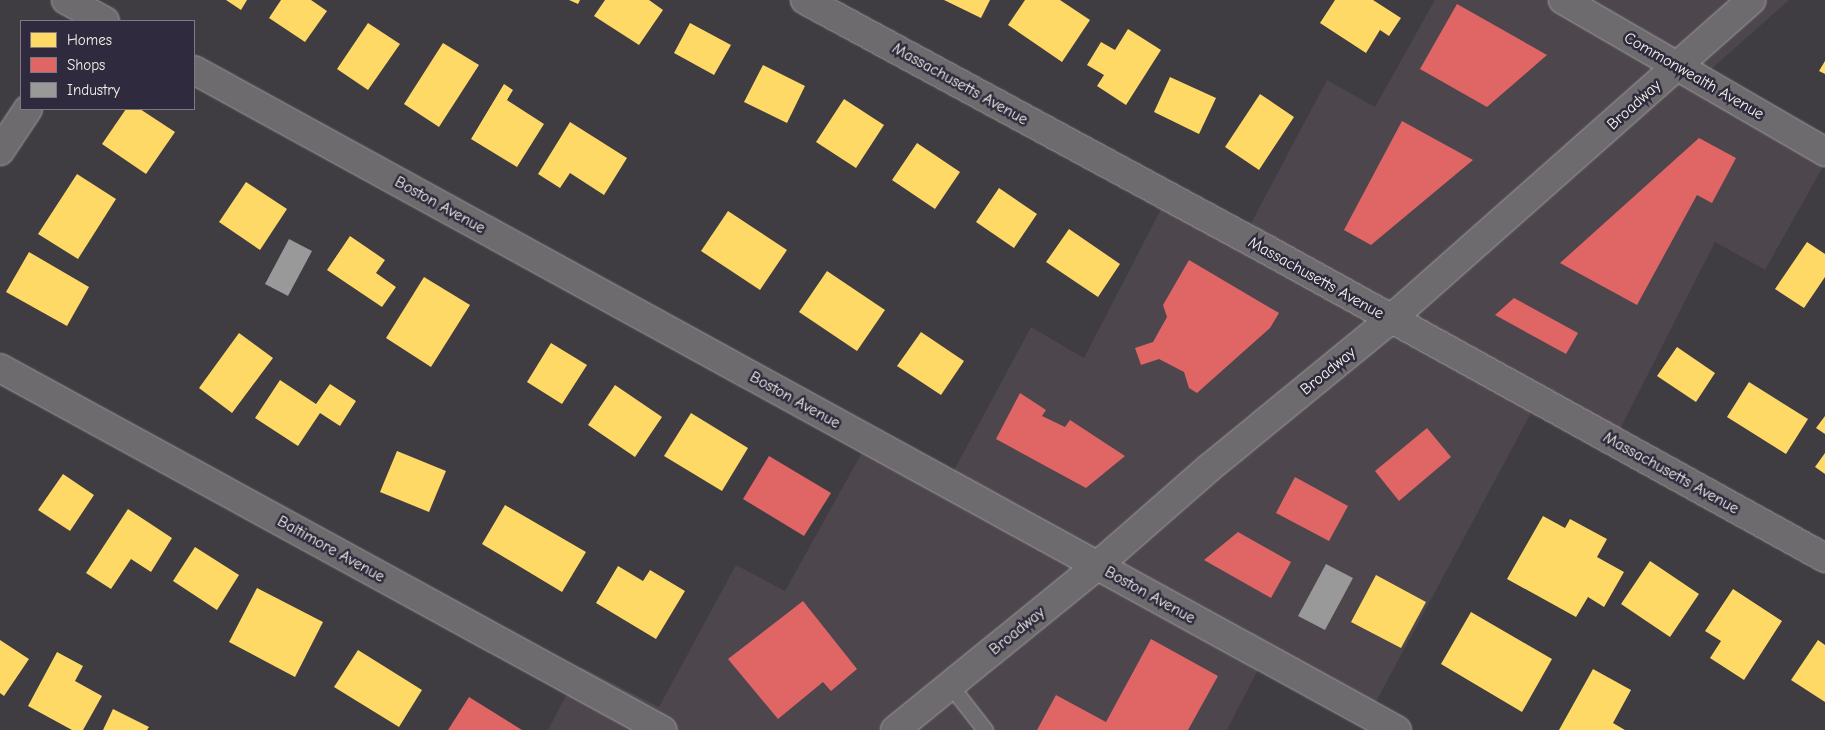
<!DOCTYPE html>
<html>
<head>
<meta charset="utf-8">
<style>
  body { margin:0 }
  #map { position:relative; width:1825px; height:730px; overflow:hidden; background:#3f3c42; font-family:"Comic Neue",sans-serif }
  div>[style] { position:absolute }
  .built>* { inset:0; background:#4d464d }
  .homes>* { inset:0; background:#ffd966 }
  .shops>* { inset:0; background:#e06666 }
  .industry>* { inset:0; background:#999 }
  .roads { filter:drop-shadow(0 0 1px #a09ea0) drop-shadow(0 0 1px #a09ea0) }
  .service>* { height:15px; margin:-7.5px; padding:0 7.5px; transform-origin:7.5px; border-radius:7.5px; background:#6e6b6e }
  .minor>* { height:28px; margin:-14px; padding:0 14px; transform-origin:14px; border-radius:14px; background:#6e6b6e }
  .secondary>* { height:28px; margin:-14px; padding:0 14px; transform-origin:14px; border-radius:14px; background:#6e6b6e }
  span { translate:-50% -50%; white-space:nowrap; text-align:center; line-height:1.15; -webkit-text-stroke:5px #2f2a3d; paint-order:stroke }
  .street-label { font-size:16px; color:#f4f1e8 }
  .legend { position:absolute; left:20px; top:20px; width:175px; height:90px; box-sizing:border-box; background:#2f2a3d; border:1px solid #7e7a81; margin:0; padding:6px 9px; list-style:none; font-size:15px; color:#f4f1e8 }
  .legend li { display:flex; align-items:center; gap:10px; height:25px }
  .legend b { width:25px; border:1px solid #7e7a81 }
</style>
</head>
<body>
<div id="map">
  <div class="built">
    <div style="clip-path:polygon(1435px 0,1789px 0,1708px 72px,1825px 163px,1765px 270px,1715px 242px,1619px 431px,1543px 391px,1372px 709px,1270px 646px,1227px 730px,548px 730px,581px 667px,659px 707px,736px 565px,785px 591px,875px 429px,953px 472px,1031px 327px,1084px 358px,1173px 186px,1248px 229px,1327px 80px,1375px 107px)"></div>
  </div>
  <div class="homes">
    <div style="clip-path:polygon(226px 0,247px 0,241px 10px)"></div>
    <div style="clip-path:polygon(281px 0,311px 0,327px 11px,305px 42px,269px 18px)"></div>
    <div style="clip-path:polygon(569px 0,580px 0,578px 4px)"></div>
    <div style="clip-path:polygon(605px 0,649px 0,663px 10px,639px 45px,594px 16px)"></div>
    <div style="clip-path:polygon(944px 0,990px 0,981px 18px)"></div>
    <div style="clip-path:polygon(1025px 0,1060px 0,1090px 20px,1062px 62px,1008px 25px)"></div>
    <div style="clip-path:polygon(1335px 0,1373px 0,1401px 18px,1389px 36px,1380px 30px,1366px 53px,1320px 23px)"></div>
    <div style="clip-path:polygon(368px 23px,400px 44px,368px 90px,337px 69px)"></div>
    <div style="clip-path:polygon(690px 23px,731px 45px,714px 75px,674px 53px)"></div>
    <div style="clip-path:polygon(1128px 29px,1161px 50px,1126px 105px,1097px 86px,1104px 75px,1087px 65px,1101px 42px,1115px 50px)"></div>
    <div style="clip-path:polygon(443px 43px,479px 65px,439px 127px,404px 104px)"></div>
    <div style="clip-path:polygon(1825px 61px,1825px 74px,1819px 71px)"></div>
    <div style="clip-path:polygon(763px 65px,805px 86px,787px 123px,744px 102px)"></div>
    <div style="clip-path:polygon(1170px 77px,1216px 98px,1199px 134px,1154px 112px)"></div>
    <div style="clip-path:polygon(504px 84px,513px 90px,507px 100px,544px 124px,517px 167px,471px 139px)"></div>
    <div style="clip-path:polygon(1260px 94px,1294px 117px,1259px 170px,1225px 147px)"></div>
    <div style="clip-path:polygon(844px 99px,884px 125px,856px 168px,816px 142px)"></div>
    <div style="clip-path:polygon(126px 109px,140px 109px,175px 132px,146px 174px,102px 144px)"></div>
    <div style="clip-path:polygon(570px 122px,627px 158px,604px 195px,570px 173px,560px 188px,538px 174px)"></div>
    <div style="clip-path:polygon(917px 143px,960px 172px,935px 209px,892px 180px)"></div>
    <div style="clip-path:polygon(77px 174px,116px 199px,78px 259px,38px 234px)"></div>
    <div style="clip-path:polygon(246px 182px,287px 209px,260px 250px,219px 222px)"></div>
    <div style="clip-path:polygon(999px 188px,1037px 214px,1014px 248px,976px 222px)"></div>
    <div style="clip-path:polygon(728px 211px,787px 250px,760px 290px,701px 251px)"></div>
    <div style="clip-path:polygon(1069px 229px,1120px 264px,1098px 297px,1046px 262px)"></div>
    <div style="clip-path:polygon(350px 236px,385px 260px,376px 273px,396px 287px,382px 307px,327px 270px)"></div>
    <div style="clip-path:polygon(1807px 242px,1825px 254px,1825px 277px,1804px 308px,1775px 289px)"></div>
    <div style="clip-path:polygon(29px 252px,89px 287px,67px 326px,6px 292px)"></div>
    <div style="clip-path:polygon(827px 271px,885px 310px,857px 351px,799px 312px)"></div>
    <div style="clip-path:polygon(424px 277px,470px 305px,431px 367px,386px 338px)"></div>
    <div style="clip-path:polygon(921px 332px,964px 361px,941px 395px,897px 366px)"></div>
    <div style="clip-path:polygon(239px 333px,273px 358px,232px 413px,199px 388px)"></div>
    <div style="clip-path:polygon(551px 343px,587px 365px,562px 404px,527px 382px)"></div>
    <div style="clip-path:polygon(1677px 347px,1715px 373px,1696px 402px,1657px 376px)"></div>
    <div style="clip-path:polygon(280px 380px,316px 404px,330px 384px,356px 401px,340px 426px,320px 413px,298px 446px,255px 418px)"></div>
    <div style="clip-path:polygon(1749px 382px,1808px 419px,1786px 454px,1727px 417px)"></div>
    <div style="clip-path:polygon(615px 385px,662px 417px,635px 457px,588px 425px)"></div>
    <div style="clip-path:polygon(691px 413px,748px 448px,722px 491px,664px 456px)"></div>
    <div style="clip-path:polygon(1825px 416px,1825px 434px,1816px 428px)"></div>
    <div style="clip-path:polygon(397px 451px,446px 471px,429px 512px,380px 492px)"></div>
    <div style="clip-path:polygon(1825px 453px,1825px 474px,1815px 467px)"></div>
    <div style="clip-path:polygon(63px 474px,94px 495px,70px 531px,38px 510px)"></div>
    <div style="clip-path:polygon(505px 505px,586px 552px,562px 592px,482px 544px)"></div>
    <div style="clip-path:polygon(128px 509px,172px 538px,151px 572px,131px 559px,111px 589px,86px 573px)"></div>
    <div style="clip-path:polygon(1543px 516px,1565px 528px,1570px 519px,1607px 539px,1597px 557px,1624px 572px,1604px 607px,1588px 597px,1576px 617px,1507px 579px)"></div>
    <div style="clip-path:polygon(195px 547px,239px 575px,217px 610px,173px 581px)"></div>
    <div style="clip-path:polygon(1650px 561px,1699px 594px,1670px 637px,1621px 604px)"></div>
    <div style="clip-path:polygon(618px 566px,643px 581px,650px 570px,685px 591px,656px 639px,596px 603px)"></div>
    <div style="clip-path:polygon(1376px 575px,1426px 602px,1401px 648px,1351px 622px)"></div>
    <div style="clip-path:polygon(257px 588px,323px 622px,295px 677px,229px 642px)"></div>
    <div style="clip-path:polygon(1733px 589px,1782px 621px,1744px 680px,1710px 658px,1721px 641px,1705px 631px)"></div>
    <div style="clip-path:polygon(1471px 612px,1552px 659px,1522px 712px,1441px 664px)"></div>
    <div style="clip-path:polygon(0 640px,29px 659px,4px 696px,0 693px)"></div>
    <div style="clip-path:polygon(1818px 640px,1825px 645px,1825px 702px,1791px 680px)"></div>
    <div style="clip-path:polygon(358px 650px,422px 690px,399px 727px,334px 687px)"></div>
    <div style="clip-path:polygon(57px 652px,83px 666px,75px 681px,102px 696px,83px 730px,72px 730px,28px 706px)"></div>
    <div style="clip-path:polygon(1593px 669px,1631px 690px,1613px 723px,1625px 730px,1559px 730px)"></div>
    <div style="clip-path:polygon(113px 709px,149px 727px,147px 730px,103px 730px)"></div>
  </div>
  <div class="shops">
    <div style="clip-path:polygon(1457px 4px,1547px 55px,1487px 107px,1420px 69px)"></div>
    <div style="clip-path:polygon(1402px 121px,1473px 160px,1371px 245px,1344px 230px)"></div>
    <div style="clip-path:polygon(1699px 138px,1736px 158px,1712px 203px,1697px 195px,1637px 305px,1560px 263px)"></div>
    <div style="clip-path:polygon(1189px 260px,1279px 313px,1270px 328px,1197px 393px,1189px 388px,1184px 372px,1159px 359px,1141px 365px,1135px 348px,1153px 342px,1167px 317px,1163px 305px)"></div>
    <div style="clip-path:polygon(1514px 298px,1578px 333px,1566px 354px,1495px 315px)"></div>
    <div style="clip-path:polygon(1020px 393px,1046px 410px,1042px 416px,1065px 427px,1070px 420px,1125px 456px,1086px 488px,996px 439px)"></div>
    <div style="clip-path:polygon(1427px 428px,1451px 457px,1399px 501px,1375px 471px)"></div>
    <div style="clip-path:polygon(769px 456px,831px 493px,804px 536px,743px 499px)"></div>
    <div style="clip-path:polygon(1295px 477px,1348px 506px,1329px 541px,1276px 513px)"></div>
    <div style="clip-path:polygon(1238px 532px,1291px 562px,1271px 598px,1204px 560px)"></div>
    <div style="clip-path:polygon(803px 601px,857px 669px,831px 691px,823px 682px,778px 719px,728px 659px)"></div>
    <div style="clip-path:polygon(1151px 639px,1218px 676px,1188px 730px,1037px 730px,1056px 695px,1106px 722px)"></div>
    <div style="clip-path:polygon(469px 697px,522px 730px,448px 730px)"></div>
  </div>
  <div class="industry">
    <div style="clip-path:polygon(289px 239px,312px 251px,288px 296px,265px 284px)"></div>
    <div style="clip-path:polygon(1326px 564px,1353px 578px,1325px 630px,1298px 616px)"></div>
  </div>
  <div class="roads">
    <div class="service">
      <div style="left:950px;top:685px;width:57px;rotate:52.1deg"></div>
    </div>
    <div class="minor">
      <div style="left:66px;top:0;width:44px;rotate:28.3deg"></div>
      <div style="left:805px;top:0;width:530px;rotate:28.4deg"></div>
      <div style="left:1271px;top:252px;width:633px;rotate:28.91deg"></div>
      <div style="left:1563px;top:0;width:303px;rotate:30.1deg"></div>
      <div style="left:194px;top:70px;width:1372px;rotate:28.75deg"></div>
      <div style="left:0;top:151px;width:50px;rotate:-56.3deg"></div>
      <div style="left:0;top:368px;width:755px;rotate:28.67deg"></div>
    </div>
    <div class="secondary">
      <div style="left:895px;top:730px;width:260px;rotate:-39.1deg"></div>
      <div style="left:1097px;top:566px;width:149px;rotate:-41.2deg"></div>
      <div style="left:1209px;top:468px;width:235px;rotate:-39.3deg"></div>
      <div style="left:1391px;top:319px;width:481px;rotate:-41.5deg"></div>
    </div>
  </div>
  <div class="street-label">
    <span style="left:1694px;top:76px;rotate:30deg">Commonwealth Avenue</span>
    <span style="left:960px;top:84px;rotate:29deg">Massachusetts Avenue</span>
    <span style="left:1634px;top:105px;rotate:-42deg">Broadway</span>
    <span style="left:440px;top:205px;rotate:29deg">Boston Avenue</span>
    <span style="left:1316px;top:278px;rotate:29deg">Massachusetts Avenue</span>
    <span style="left:1328px;top:371px;rotate:-39deg">Broadway</span>
    <span style="left:795px;top:400px;rotate:29deg">Boston Avenue</span>
    <span style="left:1671px;top:473px;rotate:29deg">Massachusetts Avenue</span>
    <span style="left:331px;top:549px;rotate:29deg">Baltimore Avenue</span>
    <span style="left:1150px;top:595px;rotate:29deg">Boston Avenue</span>
    <span style="left:1017px;top:631px;rotate:-39deg">Broadway</span>
  </div>
  <ul class="legend">
  <li><b style="height:14px;background:#ffd966"></b>Homes</li>
  <li><b style="height:14px;background:#e06666"></b>Shops</li>
  <li><b style="height:14px;background:#999"></b>Industry</li>
  </ul>
</div>
</body>
</html>
